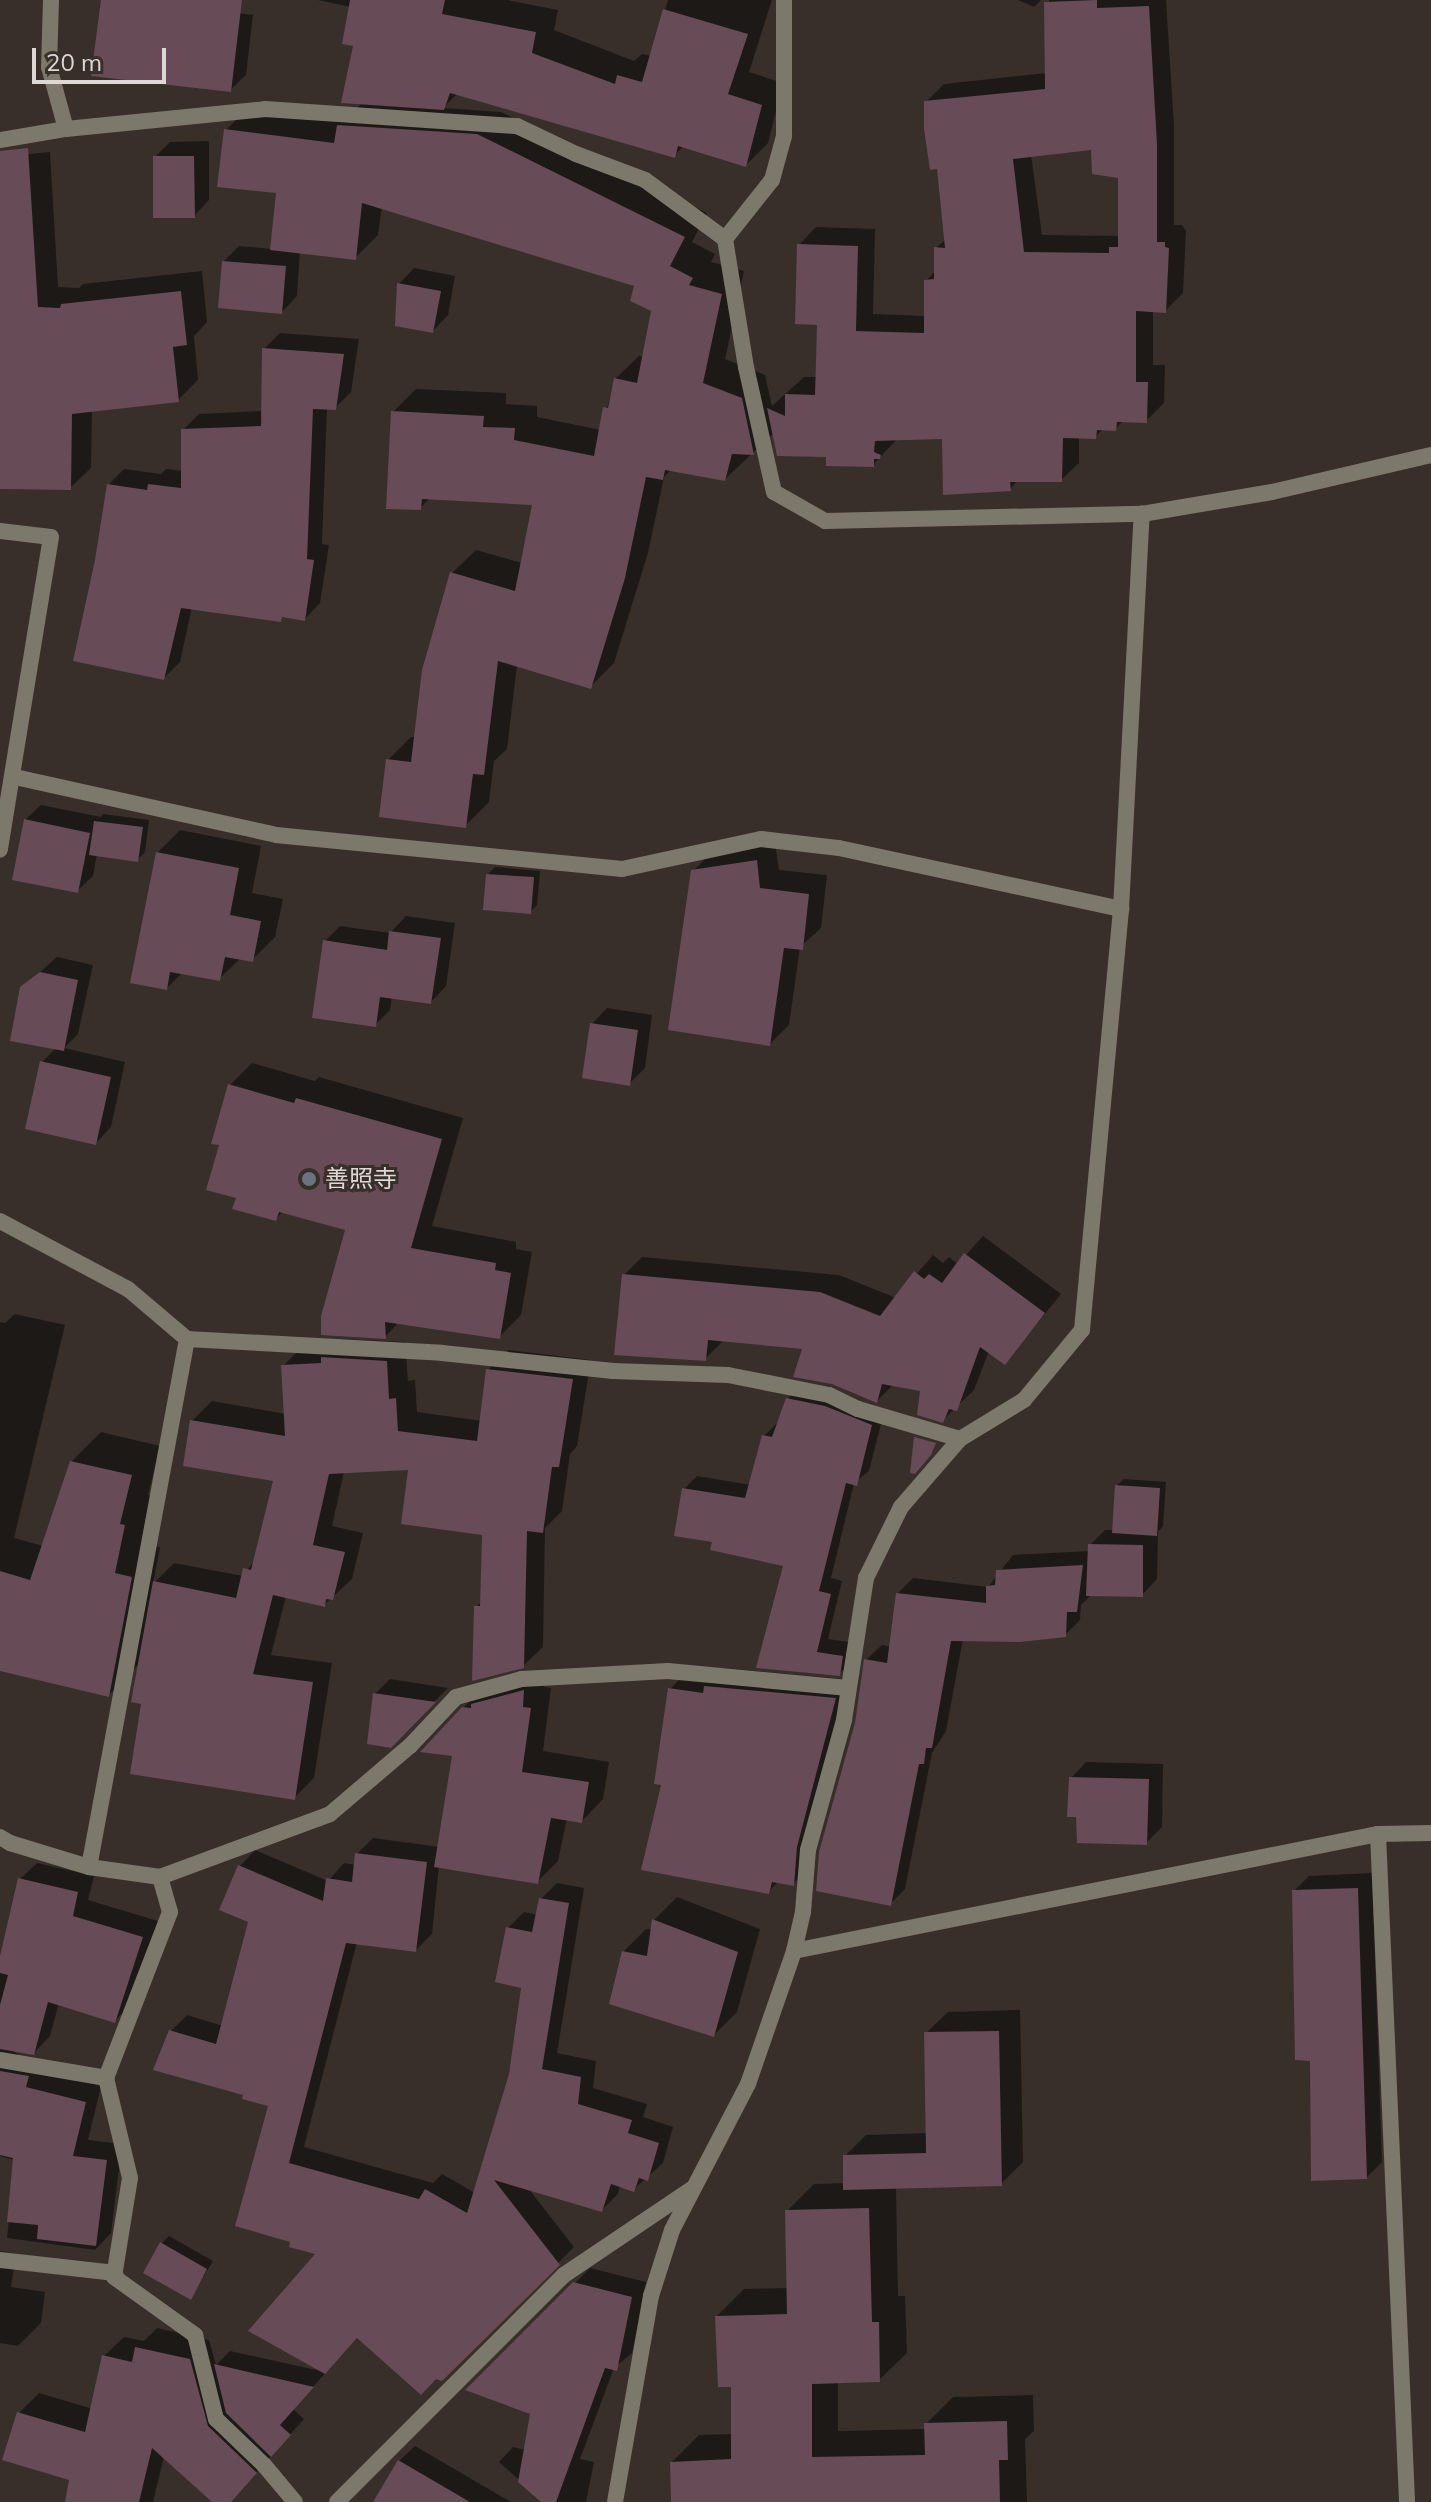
<!DOCTYPE html>
<html>
<head>
<meta charset="utf-8">
<style>
  body { margin:0 }
  #map { position:relative; width:1431px; height:2502px; overflow:hidden; background:#382f2a; font-family:Mulish,"Noto Sans JP",sans-serif }
  div>[style] { position:absolute }
  .shadow>* { inset:0; background:#0007 }
  .building>* { inset:0; background:#674b57 }
  .service>* { height:16px; margin:-8px; padding:0 8px; transform-origin:8px; border-radius:8px; background:#7c786c }
  .minor>* { height:16px; margin:-8px; padding:0 8px; transform-origin:8px; border-radius:8px; background:#7c786c }
  .dots>* { width:22px; height:22px; translate:-50% -50%; box-sizing:border-box; border:4px solid #382f2a; border-radius:50% }
  span { translate:-50% -50%; white-space:nowrap; text-align:center; line-height:1.15; -webkit-text-stroke:6px #382f2a; paint-order:stroke }
  .poi-label { font-size:24px; color:#ddd8d4 }
  .left { translate:0 -50%; text-align:left }
  .scale { position:absolute; left:32px; top:48px; width:134px; height:36px; box-sizing:border-box; border:4px solid #ddd8d4; border-top:0; padding-left:10px; font-size:24px; line-height:28px; white-space:nowrap; color:#ddd8d4; -webkit-text-stroke:6px #382f2a; paint-order:stroke }
</style>
</head>
<body>
<div id="map">
  <div class="shadow">
    <div style="clip-path:polygon(103px 0,168px 0,167px 4px,253px 15px,246px 75px,230px 90px)"></div>
    <div style="clip-path:polygon(evenodd,318px 0,507px 0,558px 10px,554px 30px,634px 61px,642px 54px,652px 56px,668px 0,772px 0,749px 72px,783px 83px,768px 143px,746px 165px,684px 146px,674px 155px,458px 93px,443px 108px,501px 112px,707px 213px,692px 242px,715px 254px,711px 262px,744px 271px,725px 359px,765px 375px,772px 406px,804px 377px,818px 377px,819px 323px,799px 245px,816px 227px,875px 229px,873px 314px,926px 316px,926px 281px,936px 270px,936px 248px,946px 239px,939px 167px,926px 102px,944px 84px,1047px 73px,1049px 0,1166px 0,1174px 126px,1174px 225px,1182px 225px,1186px 231px,1183px 293px,1166px 310px,1153px 310px,1153px 365px,1165px 365px,1164px 403px,1146px 421px,1124px 420px,1115px 429px,1104px 428px,1095px 437px,1079px 437px,1079px 463px,1061px 480px,1018px 480px,1010px 489px,944px 437px,898px 438px,873px 465px,828px 455px,774px 433px,725px 479px,672px 469px,664px 477px,648px 553px,614px 663px,591px 686px,517px 665px,507px 749px,494px 761px,489px 802px,465px 826px,388px 760px,411px 737px,416px 737px,452px 573px,476px 550px,522px 563px,534px 503px,431px 497px,420px 508px,393px 412px,416px 389px,506px 393px,506px 404px,537px 406px,537px 417px,601px 430px,615px 379px,639px 356px,644px 357px,654px 310px,636px 285px,382px 206px,378px 235px,355px 258px,300px 251px,297px 296px,282px 312px,223px 262px,239px 246px,273px 249px,279px 191px,226px 130px,249px 107px,346px 119px,362px 103px,351px 7px,318px 0,1093px 148px,1120px 176px,1120px 236px,1042px 235px,1031px 155px,1093px 148px)"></div>
    <div style="clip-path:polygon(1018px 0,1041px 0,1034px 7px)"></div>
    <div style="clip-path:polygon(209px 141px,209px 200px,194px 216px,155px 157px,170px 142px)"></div>
    <div style="clip-path:polygon(50px 152px,58px 287px,79px 288px,83px 284px,202px 271px,207px 322px,194px 336px,198px 380px,178px 400px,92px 410px,91px 468px,70px 488px,0 487px,0 157px)"></div>
    <div style="clip-path:polygon(414px 268px,455px 276px,448px 315px,433px 331px,399px 284px)"></div>
    <div style="clip-path:polygon(280px 333px,359px 339px,351px 392px,335px 408px,327px 408px,322px 544px,329px 545px,320px 603px,305px 619px,284px 616px,280px 620px,192px 607px,180px 662px,164px 678px,97px 560px,108px 485px,124px 469px,161px 474px,166px 469px,183px 471px,183px 430px,199px 414px,263px 411px,264px 349px)"></div>
    <div style="clip-path:polygon(41px 805px,101px 817px,103px 814px,149px 820px,145px 852px,138px 859px,97px 854px,93px 876px,77px 891px,25px 820px)"></div>
    <div style="clip-path:polygon(180px 830px,261px 846px,252px 893px,283px 899px,275px 937px,252px 960px,241px 958px,219px 979px,182px 973px,167px 988px,157px 853px)"></div>
    <div style="clip-path:polygon(775px 842px,779px 870px,827px 875px,821px 928px,800px 947px,789px 1025px,770px 1044px,693px 871px,712px 852px)"></div>
    <div style="clip-path:polygon(495px 867px,540px 871px,537px 905px,530px 912px,488px 874px)"></div>
    <div style="clip-path:polygon(406px 916px,455px 923px,446px 986px,431px 1002px,392px 996px,390px 1010px,375px 1025px,325px 941px,340px 926px,390px 933px)"></div>
    <div style="clip-path:polygon(57px 957px,93px 965px,78px 1034px,64px 1048px,125px 1062px,111px 1127px,96px 1143px,42px 1062px,56px 1048px,22px 988px)"></div>
    <div style="clip-path:polygon(607px 1008px,652px 1015px,645px 1068px,629px 1084px,592px 1024px)"></div>
    <div style="clip-path:polygon(252px 1063px,315px 1081px,319px 1077px,463px 1118px,432px 1226px,516px 1242px,516px 1249px,532px 1252px,521px 1315px,499px 1337px,399px 1322px,385px 1337px,348px 1229px,283px 1211px,276px 1219px,238px 1196px,221px 1144px,230px 1085px)"></div>
    <div style="clip-path:polygon(983px 1236px,1061px 1294px,1005px 1363px,989px 1351px,974px 1390px,943px 1420px,922px 1389px,894px 1384px,877px 1401px,805px 1348px,723px 1341px,705px 1359px,624px 1275px,642px 1257px,839px 1275px,896px 1298px,933px 1255px,943px 1263px,949px 1257px,958px 1264px)"></div>
    <div style="clip-path:polygon(15px 1314px,65px 1325px,14px 1538px,43px 1546px,71px 1462px,101px 1432px,160px 1446px,148px 1495px,154px 1496px,143px 1544px,160px 1547px,153px 1584px,174px 1563px,243px 1576px,256px 1558px,275px 1480px,192px 1421px,212px 1401px,286px 1414px,283px 1366px,302px 1347px,336px 1345px,342px 1339px,405px 1342px,408px 1381px,415px 1380px,417px 1412px,482px 1421px,488px 1370px,508px 1350px,591px 1360px,577px 1446px,570px 1454px,562px 1511px,545px 1528px,543px 1647px,523px 1666px,476px 1607px,482px 1601px,484px 1533px,411px 1467px,344px 1472px,332px 1526px,363px 1533px,352px 1579px,324px 1605px,286px 1596px,271px 1655px,332px 1663px,314px 1778px,294px 1798px,143px 1703px,140px 1663px,109px 1695px,0 1633px,0 1322px,5px 1323px)"></div>
    <div style="clip-path:polygon(800px 1386px,884px 1412px,869px 1471px,854px 1483px,831px 1578px,842px 1581px,828px 1639px,855px 1643px,852px 1661px,839px 1674px,759px 1667px,785px 1564px,715px 1541px,684px 1489px,697px 1476px,751px 1485px,764px 1436px,777px 1423px,787px 1399px)"></div>
    <div style="clip-path:polygon(1124px 1479px,1166px 1482px,1163px 1526px,1158px 1532px,1157px 1579px,1142px 1595px,1092px 1594px,1081px 1605px,1080px 1620px,1065px 1635px,963px 1639px,946px 1731px,932px 1753px,905px 1889px,890px 1904px,857px 1723px,866px 1660px,882px 1645px,891px 1647px,898px 1593px,913px 1578px,988px 1587px,1013px 1555px,1090px 1551px,1090px 1545px,1105px 1530px,1114px 1530px,1116px 1486px)"></div>
    <div style="clip-path:polygon(725px 1668px,854px 1680px,812px 1866px,793px 1884px,779px 1881px,768px 1892px,670px 1689px,689px 1670px,719px 1674px)"></div>
    <div style="clip-path:polygon(544px 1670px,544px 1687px,551px 1688px,543px 1751px,609px 1762px,603px 1799px,582px 1821px,567px 1818px,558px 1861px,537px 1882px,439px 1866px,432px 1934px,416px 1950px,357px 1942px,304px 2147px,433px 2183px,442px 2174px,475px 2193px,511px 2075px,523px 1986px,508px 1928px,524px 1912px,538px 1915px,541px 1899px,557px 1883px,584px 1888px,557px 2053px,596px 2061px,593px 2088px,647px 2104px,643px 2117px,673px 2127px,663px 2163px,634px 2189px,620px 2185px,618px 2194px,602px 2210px,528px 2188px,574px 2247px,442px 2379px,358px 2337px,293px 2409px,304px 2419px,230px 2502px,215px 2502px,164px 2456px,153px 2502px,67px 2502px,72px 2479px,19px 2413px,39px 2393px,93px 2409px,104px 2356px,124px 2337px,144px 2341px,157px 2328px,209px 2340px,216px 2365px,230px 2351px,321px 2371px,319px 2253px,291px 2246px,270px 2105px,245px 2094px,171px 2031px,187px 2015px,223px 2026px,251px 1920px,240px 1866px,255px 1850px,328px 1881px,344px 1863px,356px 1865px,357px 1854px,373px 1838px,440px 1847px,463px 1708px,485px 1687px)"></div>
    <div style="clip-path:polygon(390px 1679px,448px 1688px,390px 1746px,375px 1694px)"></div>
    <div style="clip-path:polygon(1086px 1762px,1163px 1764px,1162px 1827px,1146px 1843px,1071px 1778px)"></div>
    <div style="clip-path:polygon(37px 1863px,94px 1876px,88px 1900px,158px 1921px,131px 2004px,115px 2021px,59px 2003px,50px 2036px,34px 2053px,9px 2048px,41px 2071px,101px 2086px,88px 2140px,122px 2144px,111px 2233px,95px 2250px,7px 2238px,15px 2160px,0 2156px,0 1965px,20px 1879px)"></div>
    <div style="clip-path:polygon(1372px 1873px,1382px 2162px,1366px 2178px,1312px 2059px,1294px 1891px,1309px 1876px)"></div>
    <div style="clip-path:polygon(677px 1897px,760px 1929px,737px 2012px,714px 2035px,623px 1952px,646px 1929px,653px 1930px,654px 1920px)"></div>
    <div style="clip-path:polygon(1020px 2010px,1023px 2162px,1001px 2184px,896px 2187px,898px 2296px,905px 2296px,907px 2353px,879px 2380px,838px 2381px,838px 2431px,926px 2429px,926px 2424px,953px 2397px,1033px 2395px,1034px 2431px,1025px 2439px,1027px 2502px,673px 2502px,672px 2462px,699px 2435px,733px 2434px,733px 2385px,717px 2316px,744px 2289px,789px 2288px,787px 2211px,814px 2184px,845px 2183px,845px 2156px,866px 2135px,928px 2133px,926px 2033px,948px 2012px)"></div>
    <div style="clip-path:polygon(169px 2236px,213px 2261px,191px 2297px,162px 2243px)"></div>
    <div style="clip-path:polygon(0 2251px,16px 2254px,11px 2287px,45px 2292px,41px 2323px,18px 2346px,0 2343px)"></div>
    <div style="clip-path:polygon(590px 2268px,646px 2282px,632px 2353px,614px 2368px,580px 2459px,594px 2462px,586px 2502px,544px 2502px,499px 2462px,513px 2447px,526px 2450px,533px 2412px,469px 2389px)"></div>
    <div style="clip-path:polygon(415px 2446px,511px 2502px,376px 2502px,399px 2461px)"></div>
  </div>
  <div class="building">
    <div style="clip-path:polygon(101px 0,242px 0,231px 92px,91px 76px)"></div>
    <div style="clip-path:polygon(350px 0,445px 0,442px 14px,536px 32px,532px 53px,615px 84px,617px 75px,642px 82px,663px 9px,748px 34px,728px 94px,762px 105px,746px 167px,678px 146px,675px 158px,450px 93px,444px 110px,341px 103px,353px 46px,342px 44px)"></div>
    <div style="clip-path:polygon(evenodd,1097px 0,1097px 8px,1149px 6px,1157px 144px,1157px 242px,1165px 242px,1165px 247px,1169px 248px,1166px 313px,1136px 311px,1136px 382px,1148px 382px,1147px 423px,1117px 422px,1116px 431px,1097px 430px,1096px 439px,1063px 438px,1062px 482px,1010px 482px,1011px 491px,943px 495px,942px 439px,875px 441px,874px 452px,881px 455px,880px 459px,874px 459px,874px 467px,826px 466px,826px 457px,777px 456px,767px 408px,785px 416px,785px 394px,815px 395px,817px 325px,795px 324px,797px 244px,858px 246px,856px 331px,924px 333px,924px 280px,934px 279px,934px 247px,945px 248px,937px 169px,930px 170px,924px 129px,924px 101px,1045px 89px,1044px 2px,1097px 0,1091px 150px,1092px 174px,1118px 178px,1118px 247px,1109px 247px,1109px 253px,1024px 252px,1013px 159px,1091px 150px)"></div>
    <div style="clip-path:polygon(337px 125px,477px 134px,685px 237px,670px 266px,693px 278px,689px 285px,722px 294px,703px 383px,742px 398px,754px 455px,732px 454px,725px 481px,665px 470px,663px 480px,646px 477px,625px 578px,591px 689px,498px 661px,484px 775px,473px 774px,466px 828px,379px 817px,386px 759px,411px 762px,422px 670px,450px 572px,515px 591px,532px 505px,422px 499px,421px 510px,386px 509px,391px 411px,484px 416px,483px 427px,515px 428px,514px 440px,594px 456px,603px 407px,608px 408px,614px 378px,637px 383px,651px 311px,630px 301px,634px 286px,362px 203px,356px 260px,270px 250px,276px 193px,217px 187px,224px 129px,334px 143px)"></div>
    <div style="clip-path:polygon(28px 148px,38px 307px,60px 308px,61px 304px,181px 291px,187px 345px,173px 347px,179px 402px,72px 414px,71px 490px,0 489px,0 151px)"></div>
    <div style="clip-path:polygon(153px 156px,194px 156px,195px 218px,153px 218px)"></div>
    <div style="clip-path:polygon(222px 261px,286px 266px,282px 314px,218px 308px)"></div>
    <div style="clip-path:polygon(397px 283px,441px 291px,433px 333px,395px 326px)"></div>
    <div style="clip-path:polygon(262px 348px,344px 354px,336px 410px,313px 409px,307px 559px,314px 560px,305px 621px,282px 617px,281px 622px,181px 608px,164px 680px,73px 661px,95px 560px,107px 484px,147px 490px,148px 484px,181px 488px,181px 429px,261px 426px)"></div>
    <div style="clip-path:polygon(24px 819px,90px 833px,78px 893px,12px 880px)"></div>
    <div style="clip-path:polygon(94px 821px,143px 827px,138px 862px,89px 855px)"></div>
    <div style="clip-path:polygon(156px 852px,239px 868px,230px 915px,261px 921px,253px 962px,225px 957px,220px 981px,170px 972px,167px 990px,130px 983px)"></div>
    <div style="clip-path:polygon(757px 860px,760px 888px,809px 894px,803px 950px,784px 948px,770px 1046px,668px 1030px,691px 870px)"></div>
    <div style="clip-path:polygon(486px 874px,534px 877px,531px 914px,483px 910px)"></div>
    <div style="clip-path:polygon(389px 931px,441px 938px,431px 1004px,380px 997px,376px 1027px,312px 1018px,323px 940px,387px 950px)"></div>
    <div style="clip-path:polygon(40px 972px,78px 980px,64px 1051px,10px 1041px,20px 987px)"></div>
    <div style="clip-path:polygon(590px 1023px,638px 1030px,630px 1086px,582px 1078px)"></div>
    <div style="clip-path:polygon(40px 1061px,111px 1077px,96px 1145px,25px 1129px)"></div>
    <div style="clip-path:polygon(228px 1084px,294px 1103px,296px 1098px,442px 1139px,411px 1248px,496px 1263px,495px 1270px,511px 1273px,500px 1339px,385px 1322px,386px 1339px,321px 1335px,321px 1316px,345px 1230px,279px 1212px,276px 1221px,232px 1209px,236px 1198px,206px 1190px,219px 1145px,211px 1144px)"></div>
    <div style="clip-path:polygon(964px 1253px,1045px 1313px,1005px 1365px,980px 1347px,957px 1411px,949px 1409px,943px 1423px,917px 1415px,920px 1391px,882px 1384px,877px 1403px,832px 1384px,793px 1377px,802px 1349px,708px 1340px,706px 1361px,614px 1355px,622px 1274px,820px 1292px,880px 1316px,914px 1271px,924px 1279px,929px 1274px,942px 1283px)"></div>
    <div style="clip-path:polygon(321px 1357px,387px 1361px,389px 1399px,396px 1398px,398px 1431px,477px 1441px,486px 1369px,573px 1379px,559px 1467px,552px 1467px,543px 1533px,527px 1531px,524px 1668px,472px 1681px,474px 1606px,480px 1606px,482px 1535px,401px 1524px,408px 1470px,329px 1474px,313px 1545px,345px 1552px,333px 1600px,326px 1599px,325px 1607px,273px 1595px,253px 1674px,313px 1682px,295px 1800px,130px 1774px,141px 1704px,131px 1702px,153px 1581px,236px 1598px,243px 1568px,251px 1570px,273px 1481px,183px 1466px,190px 1420px,285px 1436px,281px 1365px,321px 1363px)"></div>
    <div style="clip-path:polygon(786px 1398px,825px 1406px,872px 1425px,857px 1486px,846px 1483px,819px 1591px,831px 1594px,817px 1652px,843px 1656px,840px 1676px,756px 1668px,783px 1566px,710px 1550px,712px 1542px,674px 1536px,682px 1488px,745px 1498px,762px 1435px,772px 1437px)"></div>
    <div style="clip-path:polygon(914px 1437px,936px 1443px,931px 1455px,915px 1474px,910px 1473px)"></div>
    <div style="clip-path:polygon(70px 1461px,132px 1475px,120px 1524px,125px 1525px,115px 1573px,132px 1577px,109px 1697px,0 1671px,0 1571px,30px 1580px)"></div>
    <div style="clip-path:polygon(1115px 1485px,1160px 1488px,1157px 1536px,1112px 1533px)"></div>
    <div style="clip-path:polygon(1088px 1544px,1143px 1545px,1143px 1597px,1086px 1596px)"></div>
    <div style="clip-path:polygon(1083px 1565px,1077px 1612px,1067px 1612px,1066px 1637px,1020px 1642px,951px 1641px,932px 1748px,926px 1748px,924px 1764px,919px 1764px,891px 1906px,816px 1891px,819px 1852px,855px 1723px,864px 1659px,887px 1663px,896px 1593px,986px 1603px,986px 1586px,995px 1585px,996px 1570px)"></div>
    <div style="clip-path:polygon(704px 1686px,836px 1698px,797px 1847px,794px 1886px,772px 1882px,769px 1894px,641px 1870px,661px 1785px,654px 1784px,668px 1688px,703px 1693px)"></div>
    <div style="clip-path:polygon(524px 1690px,523px 1707px,531px 1708px,522px 1772px,589px 1782px,582px 1823px,551px 1818px,538px 1884px,434px 1867px,452px 1756px,420px 1752px,462px 1707px,471px 1708px,471px 1704px)"></div>
    <div style="clip-path:polygon(373px 1693px,436px 1702px,391px 1748px,367px 1744px)"></div>
    <div style="clip-path:polygon(1069px 1777px,1149px 1779px,1147px 1845px,1077px 1843px,1076px 1817px,1067px 1817px)"></div>
    <div style="clip-path:polygon(355px 1853px,427px 1862px,416px 1952px,346px 1943px,289px 2163px,419px 2199px,425px 2189px,467px 2213px,509px 2074px,521px 1988px,495px 1982px,506px 1927px,532px 1932px,539px 1898px,569px 1903px,542px 2069px,581px 2077px,578px 2104px,632px 2120px,628px 2133px,659px 2143px,648px 2181px,639px 2178px,634px 2192px,611px 2184px,602px 2212px,494px 2180px,560px 2265px,442px 2381px,436px 2379px,421px 2395px,357px 2338px,325px 2374px,248px 2331px,315px 2254px,289px 2247px,290px 2242px,235px 2226px,268px 2106px,242px 2099px,243px 2095px,153px 2070px,169px 2030px,216px 2044px,248px 1922px,219px 1910px,238px 1865px,323px 1901px,326px 1878px,352px 1882px)"></div>
    <div style="clip-path:polygon(18px 1878px,78px 1892px,73px 1916px,143px 1937px,115px 2023px,48px 2002px,34px 2055px,0 2049px,0 2005px,8px 1975px,0 1973px,0 1956px)"></div>
    <div style="clip-path:polygon(1358px 1888px,1367px 2179px,1311px 2181px,1310px 2061px,1295px 2060px,1292px 1890px)"></div>
    <div style="clip-path:polygon(652px 1919px,738px 1952px,714px 2037px,609px 2004px,622px 1951px,647px 1956px)"></div>
    <div style="clip-path:polygon(999px 2031px,1002px 2186px,843px 2190px,843px 2155px,926px 2153px,924px 2032px)"></div>
    <div style="clip-path:polygon(0 2071px,29px 2076px,26px 2087px,86px 2102px,73px 2156px,107px 2160px,96px 2246px,37px 2239px,38px 2225px,7px 2222px,13px 2158px,0 2155px)"></div>
    <div style="clip-path:polygon(869px 2208px,872px 2322px,879px 2322px,880px 2382px,812px 2384px,812px 2457px,925px 2455px,924px 2423px,1007px 2421px,1008px 2460px,999px 2460px,1000px 2502px,671px 2502px,670px 2462px,731px 2459px,731px 2387px,718px 2387px,715px 2316px,787px 2314px,785px 2210px)"></div>
    <div style="clip-path:polygon(160px 2242px,207px 2269px,191px 2300px,143px 2273px)"></div>
    <div style="clip-path:polygon(573px 2282px,632px 2297px,617px 2371px,605px 2368px,556px 2502px,541px 2502px,518px 2482px,530px 2414px,465px 2390px)"></div>
    <div style="clip-path:polygon(135px 2347px,190px 2359px,208px 2426px,257px 2473px,231px 2502px,212px 2502px,152px 2448px,139px 2502px,65px 2502px,69px 2480px,2px 2460px,17px 2412px,85px 2432px,102px 2355px,132px 2362px)"></div>
    <div style="clip-path:polygon(214px 2364px,314px 2387px,280px 2425px,291px 2435px,271px 2457px,226px 2413px)"></div>
    <div style="clip-path:polygon(398px 2460px,470px 2502px,373px 2502px)"></div>
  </div>
  <div class="service">
    <div style="left:0;top:2060px;width:108px;rotate:9.6deg"></div>
    <div style="left:106px;top:2078px;width:103px;rotate:76.5deg"></div>
    <div style="left:130px;top:2178px;width:100px;rotate:99.2deg"></div>
    <div style="left:114px;top:2277px;width:100px;rotate:35.6deg"></div>
    <div style="left:195px;top:2335px;width:87px;rotate:76deg"></div>
    <div style="left:216px;top:2419px;width:66px;rotate:43.8deg"></div>
    <div style="left:264px;top:2465px;width:48px;rotate:50deg"></div>
    <div style="left:106px;top:2078px;width:178px;rotate:-68.9deg"></div>
    <div style="left:170px;top:1912px;width:36px;rotate:-106deg"></div>
    <div style="left:0;top:2260px;width:116px;rotate:6.4deg"></div>
  </div>
  <div class="minor">
    <div style="left:51px;top:0;width:67px;rotate:91.7deg"></div>
    <div style="left:49px;top:67px;width:64px;rotate:74.7deg"></div>
    <div style="left:0;top:140px;width:67px;rotate:-9.5deg"></div>
    <div style="left:66px;top:129px;width:200px;rotate:-5.7deg"></div>
    <div style="left:265px;top:109px;width:253px;rotate:3.9deg"></div>
    <div style="left:517px;top:126px;width:65px;rotate:25.4deg"></div>
    <div style="left:576px;top:154px;width:74px;rotate:20.6deg"></div>
    <div style="left:645px;top:180px;width:99px;rotate:36.4deg"></div>
    <div style="left:725px;top:239px;width:130px;rotate:80.7deg"></div>
    <div style="left:746px;top:367px;width:128px;rotate:77.4deg"></div>
    <div style="left:774px;top:492px;width:59px;rotate:29.6deg"></div>
    <div style="left:825px;top:521px;width:317px;rotate:-1.3deg"></div>
    <div style="left:1142px;top:514px;width:132px;rotate:-9.6deg"></div>
    <div style="left:1272px;top:492px;width:163px;rotate:-13.1deg"></div>
    <div style="left:725px;top:239px;width:75px;rotate:-51.5deg"></div>
    <div style="left:772px;top:180px;width:46px;rotate:-74.7deg"></div>
    <div style="left:784px;top:136px;width:136px;rotate:-90deg"></div>
    <div style="left:0;top:531px;width:51px;rotate:6.7deg"></div>
    <div style="left:51px;top:537px;width:317px;rotate:99.3deg"></div>
    <div style="left:15px;top:777px;width:267px;rotate:12.5deg"></div>
    <div style="left:276px;top:835px;width:348px;rotate:5.6deg"></div>
    <div style="left:622px;top:869px;width:142px;rotate:-12.2deg"></div>
    <div style="left:761px;top:839px;width:79px;rotate:6.6deg"></div>
    <div style="left:839px;top:848px;width:289px;rotate:12.2deg"></div>
    <div style="left:0;top:1221px;width:145px;rotate:28deg"></div>
    <div style="left:128px;top:1289px;width:77px;rotate:40.3deg"></div>
    <div style="left:187px;top:1339px;width:255px;rotate:3.1deg"></div>
    <div style="left:442px;top:1353px;width:172px;rotate:6deg"></div>
    <div style="left:613px;top:1371px;width:115px;rotate:2deg"></div>
    <div style="left:728px;top:1375px;width:103px;rotate:11.2deg"></div>
    <div style="left:829px;top:1395px;width:32px;rotate:26deg"></div>
    <div style="left:858px;top:1409px;width:106px;rotate:16.4deg"></div>
    <div style="left:187px;top:1339px;width:537px;rotate:100.51deg"></div>
    <div style="left:89px;top:1867px;width:72px;rotate:8deg"></div>
    <div style="left:160px;top:1877px;width:181px;rotate:-20.3deg"></div>
    <div style="left:330px;top:1814px;width:105px;rotate:-40.4deg"></div>
    <div style="left:410px;top:1746px;width:67px;rotate:-46.8deg"></div>
    <div style="left:456px;top:1697px;width:68px;rotate:-15.3deg"></div>
    <div style="left:522px;top:1679px;width:146px;rotate:-3.1deg"></div>
    <div style="left:668px;top:1671px;width:181px;rotate:5.4deg"></div>
    <div style="left:1378px;top:1834px;width:669px;rotate:87.51deg"></div>
    <div style="left:0;top:1837px;width:12px;rotate:31deg"></div>
    <div style="left:10px;top:1843px;width:83px;rotate:16.9deg"></div>
    <div style="left:794px;top:1951px;width:596px;rotate:-11.33deg"></div>
    <div style="left:1378px;top:1834px;width:53px;rotate:-1.1deg"></div>
    <div style="left:337px;top:2502px;width:321px;rotate:-45deg"></div>
    <div style="left:564px;top:2275px;width:156px;rotate:-34deg"></div>
    <div style="left:615px;top:2502px;width:209px;rotate:-80.1deg"></div>
    <div style="left:651px;top:2296px;width:69px;rotate:-72.3deg"></div>
    <div style="left:672px;top:2230px;width:165px;rotate:-62.5deg"></div>
    <div style="left:748px;top:2084px;width:141px;rotate:-70.9deg"></div>
    <div style="left:794px;top:1951px;width:40px;rotate:-77deg"></div>
    <div style="left:803px;top:1912px;width:62px;rotate:-85.4deg"></div>
    <div style="left:808px;top:1850px;width:135px;rotate:-74.5deg"></div>
    <div style="left:844px;top:1720px;width:144px;rotate:-81.2deg"></div>
    <div style="left:866px;top:1578px;width:79px;rotate:-63.8deg"></div>
    <div style="left:901px;top:1507px;width:90px;rotate:-49.1deg"></div>
    <div style="left:960px;top:1439px;width:75px;rotate:-31.4deg"></div>
    <div style="left:1024px;top:1400px;width:91px;rotate:-50.4deg"></div>
    <div style="left:1082px;top:1330px;width:423px;rotate:-84.7deg"></div>
    <div style="left:1121px;top:909px;width:396px;rotate:-87deg"></div>
  </div>
  <div class="dots">
    <div style="left:309px;top:1179px;background:#6b7280"></div>
  </div>
  <div class="poi-label">
    <span class="left" style="left:325px;top:1179px">善照寺</span>
  </div>
  <div class="scale">20 m</div>
</div>
</body>
</html>
